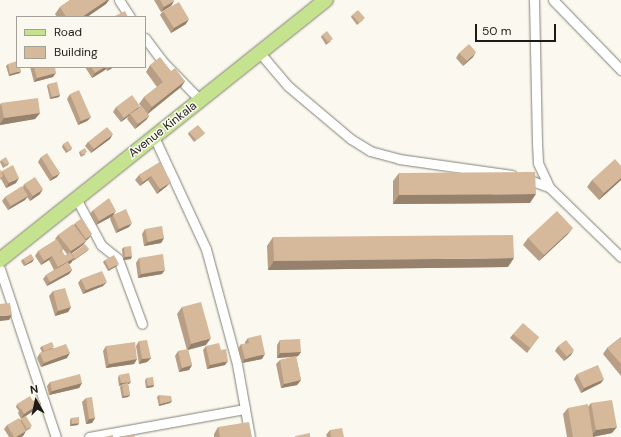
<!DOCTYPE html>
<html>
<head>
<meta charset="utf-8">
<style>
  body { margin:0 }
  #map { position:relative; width:621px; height:437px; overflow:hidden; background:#fbf9ef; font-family:"DM Sans",sans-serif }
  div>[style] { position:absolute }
  .roads { filter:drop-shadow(0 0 1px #818077) drop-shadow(0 0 1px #818077) }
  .minor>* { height:9px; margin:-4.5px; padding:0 4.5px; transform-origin:4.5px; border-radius:4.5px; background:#fff }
  .primary>* { height:14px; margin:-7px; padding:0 7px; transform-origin:7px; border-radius:7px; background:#c5e28f }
  .wall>* { inset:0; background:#b89e84 }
  .shaded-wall>* { inset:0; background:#96816c }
  .building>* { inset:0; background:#d6b89a }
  span { translate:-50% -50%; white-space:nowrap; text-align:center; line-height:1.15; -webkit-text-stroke:3px #fbf9ef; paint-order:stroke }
  .street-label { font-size:12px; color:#1c1b18 }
  .legend { position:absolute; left:16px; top:16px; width:130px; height:52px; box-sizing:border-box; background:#fbf9ef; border:1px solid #a2a099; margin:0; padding:5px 7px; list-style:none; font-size:12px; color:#1c1b18 }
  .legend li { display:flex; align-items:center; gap:8px; height:20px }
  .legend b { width:20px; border:1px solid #a2a099 }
  .north { position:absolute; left:16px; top:381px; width:40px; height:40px; -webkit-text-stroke:3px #fbf9ef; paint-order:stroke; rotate:351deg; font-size:11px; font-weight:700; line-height:16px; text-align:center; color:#1c1b18 }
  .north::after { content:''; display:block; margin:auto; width:14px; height:18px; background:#1c1b18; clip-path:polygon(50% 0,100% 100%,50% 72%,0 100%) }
  .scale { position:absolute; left:475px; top:24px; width:81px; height:18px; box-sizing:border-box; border:2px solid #1c1b18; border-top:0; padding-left:5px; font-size:12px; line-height:14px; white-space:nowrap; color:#1c1b18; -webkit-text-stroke:3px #fbf9ef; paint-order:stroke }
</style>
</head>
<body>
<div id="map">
  <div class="roads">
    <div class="minor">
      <div style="left:119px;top:0;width:20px;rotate:57deg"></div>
      <div style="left:534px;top:0;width:143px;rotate:88.8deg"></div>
      <div style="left:537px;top:143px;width:20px;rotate:87deg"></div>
      <div style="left:538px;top:163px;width:26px;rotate:65deg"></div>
      <div style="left:553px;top:0;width:98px;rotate:45.8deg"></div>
      <div style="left:145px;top:38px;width:30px;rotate:53deg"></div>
      <div style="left:163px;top:62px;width:54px;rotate:45.7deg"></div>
      <div style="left:260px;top:53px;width:43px;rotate:49.7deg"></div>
      <div style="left:288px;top:86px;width:82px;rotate:40.1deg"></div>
      <div style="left:351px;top:139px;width:22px;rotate:32deg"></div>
      <div style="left:370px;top:151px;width:30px;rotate:15deg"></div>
      <div style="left:399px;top:159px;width:114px;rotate:8.1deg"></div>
      <div style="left:524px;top:178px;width:27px;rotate:20deg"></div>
      <div style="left:549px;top:187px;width:100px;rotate:44.2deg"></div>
      <div style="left:77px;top:200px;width:51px;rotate:61.9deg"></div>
      <div style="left:101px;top:245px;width:22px;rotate:39deg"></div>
      <div style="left:118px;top:259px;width:69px;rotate:69.7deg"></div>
      <div style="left:0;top:269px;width:177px;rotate:71.6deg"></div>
      <div style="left:245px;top:409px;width:28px;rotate:80deg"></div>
      <div style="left:89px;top:437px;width:158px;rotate:-10.2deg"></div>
      <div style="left:245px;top:409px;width:46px;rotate:-100.1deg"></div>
      <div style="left:237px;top:364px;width:119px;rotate:-105.1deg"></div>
      <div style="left:206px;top:249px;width:123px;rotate:-114.9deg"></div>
    </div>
    <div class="primary">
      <div style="left:0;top:260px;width:417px;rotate:-38.6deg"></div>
    </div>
  </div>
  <div class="wall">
    <div style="clip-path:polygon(70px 0,109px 0,106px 4px,87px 17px,57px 17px,55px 14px,60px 7px)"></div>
    <div style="clip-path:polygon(154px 0,174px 0,174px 1px,171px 6px,161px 12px)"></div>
    <div style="clip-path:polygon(163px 11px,186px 24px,171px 33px,160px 15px)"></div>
    <div style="clip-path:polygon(352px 15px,363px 20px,357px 25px,351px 17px)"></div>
    <div style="clip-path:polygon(322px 35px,331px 41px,326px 45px,321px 37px)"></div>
    <div style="clip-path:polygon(459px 53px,473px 57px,463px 66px,456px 58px)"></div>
    <div style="clip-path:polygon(8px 64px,20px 73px,9px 76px,6px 66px)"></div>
    <div style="clip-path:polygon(150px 65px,171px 71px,185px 81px,181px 87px,148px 114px,149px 116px,146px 120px,135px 129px,127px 119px,129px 116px,121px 122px,113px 112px,116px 107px,138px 108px,141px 106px,139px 104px,144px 97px,157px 87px,146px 72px)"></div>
    <div style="clip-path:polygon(30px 67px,55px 67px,53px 77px,34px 82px)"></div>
    <div style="clip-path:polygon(85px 67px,114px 67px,107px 71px,106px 69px,105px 70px,92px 78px)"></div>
    <div style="clip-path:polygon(48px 84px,60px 95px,59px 97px,50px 99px,47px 86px)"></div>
    <div style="clip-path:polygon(70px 94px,91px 117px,87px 121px,78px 125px,67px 99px)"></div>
    <div style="clip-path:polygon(1px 103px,40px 113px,35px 119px,0 125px,0 105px)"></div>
    <div style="clip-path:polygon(189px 132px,205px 133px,203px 135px,194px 142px,188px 134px)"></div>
    <div style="clip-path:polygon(110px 139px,91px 153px,85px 146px,88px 142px)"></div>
    <div style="clip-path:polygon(63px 144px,72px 148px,71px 150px,66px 153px,62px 147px)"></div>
    <div style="clip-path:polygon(80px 151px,86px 154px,81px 157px,79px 153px)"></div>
    <div style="clip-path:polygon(41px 157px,57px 177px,50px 181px,38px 162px)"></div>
    <div style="clip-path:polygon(1px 160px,9px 163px,8px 165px,3px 168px,0 162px)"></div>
    <div style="clip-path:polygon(160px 162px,167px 186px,157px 194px,148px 180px,140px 186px,135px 180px,139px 175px)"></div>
    <div style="clip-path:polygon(621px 166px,621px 180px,599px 200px,587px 187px,592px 180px)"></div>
    <div style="clip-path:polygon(2px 171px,16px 183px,6px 188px,1px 179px,0 180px,1px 172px)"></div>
    <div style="clip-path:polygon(399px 173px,530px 203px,393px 204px,393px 181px)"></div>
    <div style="clip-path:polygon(24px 184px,40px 194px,30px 201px,27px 197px,25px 200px,8px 210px,2px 201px,5px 197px,23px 187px)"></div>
    <div style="clip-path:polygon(93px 210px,114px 214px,129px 227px,116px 233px,110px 219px,111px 217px,96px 225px,90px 214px)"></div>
    <div style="clip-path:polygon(evenodd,75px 223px,89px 238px,86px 241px,83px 245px,71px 254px,89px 249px,87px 251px,73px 261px,73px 260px,71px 263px,69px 264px,72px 270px,69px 274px,47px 286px,43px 279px,46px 275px,54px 270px,49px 260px,41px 265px,35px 256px,38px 251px,56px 240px,55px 239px,58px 235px,74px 225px,75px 223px,63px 249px,67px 254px,65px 256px,62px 251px,63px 249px)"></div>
    <div style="clip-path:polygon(145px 229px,164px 238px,161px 243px,144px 246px,142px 234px)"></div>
    <div style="clip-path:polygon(568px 234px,539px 261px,523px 245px,528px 238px)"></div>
    <div style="clip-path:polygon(273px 237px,508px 267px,268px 270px,267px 246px)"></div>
    <div style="clip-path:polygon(124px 247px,131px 259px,123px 260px,122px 249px)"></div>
    <div style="clip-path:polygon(139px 258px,162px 274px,138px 278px,136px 263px)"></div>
    <div style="clip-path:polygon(23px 259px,34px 259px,32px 262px,24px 266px,21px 261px)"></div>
    <div style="clip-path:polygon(105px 260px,117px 266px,108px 271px,103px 262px)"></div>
    <div style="clip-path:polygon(81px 279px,103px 286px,83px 294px,78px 283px)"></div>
    <div style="clip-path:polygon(53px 291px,71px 307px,68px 312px,55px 316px,49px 296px)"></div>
    <div style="clip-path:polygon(182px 307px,206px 345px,188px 350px,192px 365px,189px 370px,179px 372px,175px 356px,178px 351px,187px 350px,177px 314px)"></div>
    <div style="clip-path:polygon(513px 334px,539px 337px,527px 353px,510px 338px)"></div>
    <div style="clip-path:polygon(621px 337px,621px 376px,603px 354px,607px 348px)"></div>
    <div style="clip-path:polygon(248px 338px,262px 359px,242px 363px,238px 349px,241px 344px,245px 344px,245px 342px)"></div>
    <div style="clip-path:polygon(280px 340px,301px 352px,298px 356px,296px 357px,301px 380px,297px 385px,281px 388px,276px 364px,280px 360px,295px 357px,277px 358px,277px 345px)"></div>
    <div style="clip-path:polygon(139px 341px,151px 358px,147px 362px,139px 364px,136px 346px)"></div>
    <div style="clip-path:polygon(42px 346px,53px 348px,67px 358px,41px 367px,37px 358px,40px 353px,42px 352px,40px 348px)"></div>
    <div style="clip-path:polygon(106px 346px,137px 359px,134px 364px,106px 368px,103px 351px)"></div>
    <div style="clip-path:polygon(206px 346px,221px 350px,225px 365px,207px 369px,203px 350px)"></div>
    <div style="clip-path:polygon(558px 346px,571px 355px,564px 361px,555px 351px)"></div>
    <div style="clip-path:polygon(577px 374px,601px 383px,581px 393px,574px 379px)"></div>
    <div style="clip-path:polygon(119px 375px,129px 384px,128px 384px,130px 395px,128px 397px,122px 398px,120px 387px,121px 385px,119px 386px,118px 378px)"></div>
    <div style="clip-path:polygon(146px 378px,154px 385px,153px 387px,146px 388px,145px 381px)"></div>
    <div style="clip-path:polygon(50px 382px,82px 383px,79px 388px,49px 395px,47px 386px)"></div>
    <div style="clip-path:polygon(159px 395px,172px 401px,170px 403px,159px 406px,157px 397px)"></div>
    <div style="clip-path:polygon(86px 398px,95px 418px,92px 423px,86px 424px,82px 402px)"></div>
    <div style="clip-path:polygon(33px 401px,41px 403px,38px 408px,21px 419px,18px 413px,19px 411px,16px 407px,17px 404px)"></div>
    <div style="clip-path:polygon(591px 403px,612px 433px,593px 437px,567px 437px,563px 414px,568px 408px,588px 407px)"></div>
    <div style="clip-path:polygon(71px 418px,78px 425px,70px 426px,70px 420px)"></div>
    <div style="clip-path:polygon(21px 419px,31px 428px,26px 431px,23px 436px,21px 437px,9px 437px,4px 429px,7px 425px,20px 420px)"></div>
    <div style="clip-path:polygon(218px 427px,252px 437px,214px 437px,214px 434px)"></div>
    <div style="clip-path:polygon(330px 430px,344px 437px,327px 437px,326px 435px)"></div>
  </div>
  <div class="shaded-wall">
    <div style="clip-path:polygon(107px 0,109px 0,106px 4px,87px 17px,82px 17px)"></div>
    <div style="clip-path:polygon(174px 1px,171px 6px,161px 12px,164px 7px)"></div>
    <div style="clip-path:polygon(189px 19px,186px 24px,171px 33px,174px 28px)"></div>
    <div style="clip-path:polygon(476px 52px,473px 57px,463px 66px,467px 61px)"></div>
    <div style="clip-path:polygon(105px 67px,107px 67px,105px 70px,92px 78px,95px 73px)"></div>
    <div style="clip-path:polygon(110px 67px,114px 67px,107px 71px)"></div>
    <div style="clip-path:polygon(21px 71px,20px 73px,9px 76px,10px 74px)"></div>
    <div style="clip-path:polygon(56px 73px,53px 77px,34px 82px,37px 78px)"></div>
    <div style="clip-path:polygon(185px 81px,181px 87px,147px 114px,152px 107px)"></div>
    <div style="clip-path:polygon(60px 95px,59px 97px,50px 99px,52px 97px)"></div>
    <div style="clip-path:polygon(140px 106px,137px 110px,130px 114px,129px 116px,121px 122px,124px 118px)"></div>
    <div style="clip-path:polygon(40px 113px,35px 119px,0 125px,0 124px,4px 118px)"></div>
    <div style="clip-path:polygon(149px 116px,146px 120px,135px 129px,138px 124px)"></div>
    <div style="clip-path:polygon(91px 117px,87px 121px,78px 125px,81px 121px)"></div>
    <div style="clip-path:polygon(113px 134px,110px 139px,91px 153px,94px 149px)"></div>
    <div style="clip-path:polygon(60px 173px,57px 177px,50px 181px,53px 177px)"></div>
    <div style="clip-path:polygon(151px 176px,148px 180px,140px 186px,143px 182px)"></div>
    <div style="clip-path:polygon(19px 178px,16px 183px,6px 188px,9px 183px)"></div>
    <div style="clip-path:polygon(621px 178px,621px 180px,599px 200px,604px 193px)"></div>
    <div style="clip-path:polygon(171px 182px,167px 186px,157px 194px,160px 189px)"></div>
    <div style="clip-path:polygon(43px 189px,40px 194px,30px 201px,33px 196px)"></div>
    <div style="clip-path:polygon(536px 194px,530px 203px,393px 204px,399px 195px)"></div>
    <div style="clip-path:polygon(28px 196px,25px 200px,8px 210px,11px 206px)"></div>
    <div style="clip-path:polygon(116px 211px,113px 215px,111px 217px,96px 225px,99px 221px)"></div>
    <div style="clip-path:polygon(132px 223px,129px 227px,116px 233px,119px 229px)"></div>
    <div style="clip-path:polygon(573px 228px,568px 234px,539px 261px,544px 255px)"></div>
    <div style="clip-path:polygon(92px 234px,89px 238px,82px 243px,86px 239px)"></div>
    <div style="clip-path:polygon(164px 238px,161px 243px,144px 246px,148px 242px)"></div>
    <div style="clip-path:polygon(86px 241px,83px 245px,68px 256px,71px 251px)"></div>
    <div style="clip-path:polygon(89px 249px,87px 251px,73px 261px,75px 259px)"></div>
    <div style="clip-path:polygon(52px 256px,49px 260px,41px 265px,44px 261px)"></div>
    <div style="clip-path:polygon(132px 256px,131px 259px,123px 260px,125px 257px)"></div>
    <div style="clip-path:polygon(74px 258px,71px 263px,55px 272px,58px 267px)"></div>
    <div style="clip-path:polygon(514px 258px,508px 267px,268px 270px,274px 261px)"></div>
    <div style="clip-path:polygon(34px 259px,32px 262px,24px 266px,26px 264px)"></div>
    <div style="clip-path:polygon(119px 264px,117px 266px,108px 271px,109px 269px)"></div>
    <div style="clip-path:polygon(72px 270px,69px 274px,47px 286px,50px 282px)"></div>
    <div style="clip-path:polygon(165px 270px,162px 274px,138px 278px,141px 274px)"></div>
    <div style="clip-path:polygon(107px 282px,103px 286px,83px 294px,86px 290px)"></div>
    <div style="clip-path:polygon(71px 307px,68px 312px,55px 316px,58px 311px)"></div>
    <div style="clip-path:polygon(12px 315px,9px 320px,0 321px,0 316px)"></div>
    <div style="clip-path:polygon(211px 338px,206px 345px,187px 350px,191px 344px)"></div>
    <div style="clip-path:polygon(574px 350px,571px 355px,564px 361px,567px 357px)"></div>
    <div style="clip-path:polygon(301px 352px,298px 356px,277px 358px,280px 353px)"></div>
    <div style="clip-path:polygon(70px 353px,67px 358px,41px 367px,44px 363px)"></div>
    <div style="clip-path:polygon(265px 354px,262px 359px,242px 363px,245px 359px)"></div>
    <div style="clip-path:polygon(151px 358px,147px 362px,139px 364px,142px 359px)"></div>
    <div style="clip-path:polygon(137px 359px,134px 364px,106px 368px,109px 364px)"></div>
    <div style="clip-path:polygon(228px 361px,225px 365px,207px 369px,210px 365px)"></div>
    <div style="clip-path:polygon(192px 365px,189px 370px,179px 372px,182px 368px)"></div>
    <div style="clip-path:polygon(604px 379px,601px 383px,581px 393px,584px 388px)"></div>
    <div style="clip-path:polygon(301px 380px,297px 385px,281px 388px,284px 384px)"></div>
    <div style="clip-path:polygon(131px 382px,129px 384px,122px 385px,122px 384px,121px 385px,119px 386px,121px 383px)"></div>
    <div style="clip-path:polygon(82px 383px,79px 388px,49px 395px,52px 391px)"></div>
    <div style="clip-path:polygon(154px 385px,153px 387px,146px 388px,148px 386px)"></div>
    <div style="clip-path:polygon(130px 395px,128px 397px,122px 398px,124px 396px)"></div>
    <div style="clip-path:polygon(172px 401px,170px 403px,159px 406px,160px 404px)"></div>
    <div style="clip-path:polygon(41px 403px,38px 408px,21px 419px,24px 414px)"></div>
    <div style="clip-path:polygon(95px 418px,92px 423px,86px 424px,89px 419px)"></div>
    <div style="clip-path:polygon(79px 423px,78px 425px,70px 426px,72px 424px)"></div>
    <div style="clip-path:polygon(617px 427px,612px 433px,591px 437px,596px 430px)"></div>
    <div style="clip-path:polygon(26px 431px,23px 436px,21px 437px,16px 437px)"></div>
  </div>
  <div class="building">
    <div style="clip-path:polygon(70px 0,107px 0,82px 17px,66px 17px,60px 7px)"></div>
    <div style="clip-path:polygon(160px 0,174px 0,174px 1px,164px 7px)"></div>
    <div style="clip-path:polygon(179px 2px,189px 19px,174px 28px,163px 11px)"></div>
    <div style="clip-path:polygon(358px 10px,365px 18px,359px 23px,352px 15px)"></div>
    <div style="clip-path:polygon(125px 11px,128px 17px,113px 17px)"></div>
    <div style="clip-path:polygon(327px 31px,333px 39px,328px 42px,322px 35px)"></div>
    <div style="clip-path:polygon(469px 44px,476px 52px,467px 61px,459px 53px)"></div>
    <div style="clip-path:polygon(160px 57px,171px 71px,175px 68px,185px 81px,152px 107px,144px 97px,163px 82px,150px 65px)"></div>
    <div style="clip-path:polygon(17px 61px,17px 67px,20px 67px,21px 71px,10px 74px,8px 64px)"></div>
    <div style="clip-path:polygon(34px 67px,55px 67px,56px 73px,37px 78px)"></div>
    <div style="clip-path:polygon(91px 67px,105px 67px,95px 73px)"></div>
    <div style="clip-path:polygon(57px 82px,60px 95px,52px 97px,48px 84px)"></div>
    <div style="clip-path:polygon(79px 90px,91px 117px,81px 121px,70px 94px)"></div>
    <div style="clip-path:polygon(132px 95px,140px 106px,124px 118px,116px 107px)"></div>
    <div style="clip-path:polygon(38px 98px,40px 113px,4px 118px,1px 103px)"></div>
    <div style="clip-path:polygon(142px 106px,149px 116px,138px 124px,130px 114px)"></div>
    <div style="clip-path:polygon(198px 125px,205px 133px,196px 140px,189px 132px)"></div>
    <div style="clip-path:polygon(107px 127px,113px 134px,94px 149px,88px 142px)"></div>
    <div style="clip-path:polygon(68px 141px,72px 148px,68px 151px,63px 144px)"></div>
    <div style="clip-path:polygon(85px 148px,87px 152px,82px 155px,80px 151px)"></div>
    <div style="clip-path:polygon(47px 153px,60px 173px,53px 177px,41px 157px)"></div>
    <div style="clip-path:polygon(6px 157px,9px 163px,5px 165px,1px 160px)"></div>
    <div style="clip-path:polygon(615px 159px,621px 166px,621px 178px,604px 193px,592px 180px)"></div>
    <div style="clip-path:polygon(160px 162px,171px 182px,160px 189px,151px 176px,143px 182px,139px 175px)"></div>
    <div style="clip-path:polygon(13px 165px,19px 178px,9px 183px,2px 171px)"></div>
    <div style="clip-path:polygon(0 169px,3px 176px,0 178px)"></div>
    <div style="clip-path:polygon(535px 172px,536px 194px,399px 195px,399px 173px)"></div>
    <div style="clip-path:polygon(35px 177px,43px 189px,33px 196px,24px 184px)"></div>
    <div style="clip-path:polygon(22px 186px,28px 196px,11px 206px,5px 197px)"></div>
    <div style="clip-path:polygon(109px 198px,116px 211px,99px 221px,93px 210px)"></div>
    <div style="clip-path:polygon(126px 209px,132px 223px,119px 229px,113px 215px)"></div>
    <div style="clip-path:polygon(557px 211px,573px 228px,544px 255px,528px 238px)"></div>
    <div style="clip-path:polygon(82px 218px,92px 234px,86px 239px,75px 223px)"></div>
    <div style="clip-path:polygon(73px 224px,86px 241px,71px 251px,58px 235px)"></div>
    <div style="clip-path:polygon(162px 226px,164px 238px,148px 242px,145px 229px)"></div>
    <div style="clip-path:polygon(513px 235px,514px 258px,274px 261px,273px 237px)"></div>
    <div style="clip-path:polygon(57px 239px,63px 249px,58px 253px,62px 251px,65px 256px,70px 252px,74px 258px,58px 267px,52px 256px,44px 261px,38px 251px)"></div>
    <div style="clip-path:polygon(85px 244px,89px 249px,75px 259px,72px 254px)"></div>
    <div style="clip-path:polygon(131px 246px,132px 256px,125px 257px,124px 247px)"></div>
    <div style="clip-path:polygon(31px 254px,34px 259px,26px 264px,23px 259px)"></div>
    <div style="clip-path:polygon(163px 254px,165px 270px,141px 274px,139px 258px)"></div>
    <div style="clip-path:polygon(114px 255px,119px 264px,109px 269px,105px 260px)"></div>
    <div style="clip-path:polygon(68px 262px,72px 270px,50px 282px,46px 275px)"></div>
    <div style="clip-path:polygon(102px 271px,107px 282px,86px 290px,81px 279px)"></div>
    <div style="clip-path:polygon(65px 288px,71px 307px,58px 311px,53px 291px)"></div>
    <div style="clip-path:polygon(201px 302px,211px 338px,191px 344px,182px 307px)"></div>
    <div style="clip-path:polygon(10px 303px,12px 315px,0 316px,0 304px)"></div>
    <div style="clip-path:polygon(523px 323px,539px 337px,530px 348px,513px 334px)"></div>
    <div style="clip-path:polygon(261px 335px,265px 354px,245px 359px,241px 344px,249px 343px,248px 338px)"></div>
    <div style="clip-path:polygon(621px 337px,621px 364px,607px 348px)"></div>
    <div style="clip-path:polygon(300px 339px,301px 352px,280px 353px,280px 340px)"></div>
    <div style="clip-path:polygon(147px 340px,151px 358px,142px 359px,139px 341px)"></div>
    <div style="clip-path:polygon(566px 340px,574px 350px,567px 357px,558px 346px)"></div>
    <div style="clip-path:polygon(52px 342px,54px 347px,44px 351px,42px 346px)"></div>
    <div style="clip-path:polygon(135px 342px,137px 359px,109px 364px,106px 346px)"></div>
    <div style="clip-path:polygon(219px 343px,221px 350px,226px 349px,228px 361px,210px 365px,206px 346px)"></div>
    <div style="clip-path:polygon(66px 344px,70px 353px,44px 363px,40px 353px)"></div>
    <div style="clip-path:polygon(188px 349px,192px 365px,182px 368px,178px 351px)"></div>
    <div style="clip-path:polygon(296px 356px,301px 380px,284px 384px,280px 360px)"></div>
    <div style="clip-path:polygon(598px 365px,604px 379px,584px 388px,577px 374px)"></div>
    <div style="clip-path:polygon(129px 373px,131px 382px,121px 383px,119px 375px)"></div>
    <div style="clip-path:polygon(80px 374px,82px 383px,52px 391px,50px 382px)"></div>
    <div style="clip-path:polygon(153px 377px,154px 385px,148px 386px,146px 378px)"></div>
    <div style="clip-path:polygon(128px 383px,130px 395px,124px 396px,122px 384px)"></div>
    <div style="clip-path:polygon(159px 395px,171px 396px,172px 401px,160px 404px)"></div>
    <div style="clip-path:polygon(30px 396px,33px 401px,20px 409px,17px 404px)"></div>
    <div style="clip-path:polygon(92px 397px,95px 418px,89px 419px,86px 398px)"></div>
    <div style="clip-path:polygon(38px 398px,41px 403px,24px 414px,21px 408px)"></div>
    <div style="clip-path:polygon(612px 400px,617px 427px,596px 430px,591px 403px)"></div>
    <div style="clip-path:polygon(588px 404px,593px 437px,573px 437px,568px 408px)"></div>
    <div style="clip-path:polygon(26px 416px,32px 426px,27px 429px,21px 419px)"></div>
    <div style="clip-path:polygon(79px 417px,79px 423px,72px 424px,71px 418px)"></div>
    <div style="clip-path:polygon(19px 418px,26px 431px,16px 437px,14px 437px,7px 425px)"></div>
    <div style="clip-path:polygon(249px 422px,252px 437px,220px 437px,218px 427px)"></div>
    <div style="clip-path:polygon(342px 428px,344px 437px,331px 437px,330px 430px)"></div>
    <div style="clip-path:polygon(310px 433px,310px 437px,295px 437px,295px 436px)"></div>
    <div style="clip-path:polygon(113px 435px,113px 437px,104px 437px)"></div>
    <div style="clip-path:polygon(134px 435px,135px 437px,122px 437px)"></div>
  </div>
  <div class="street-label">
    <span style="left:163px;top:130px;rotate:-38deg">Avenue Kinkala</span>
  </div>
  <ul class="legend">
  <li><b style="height:5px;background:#c5e28f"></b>Road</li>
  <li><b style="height:11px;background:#d6b89a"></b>Building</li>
  </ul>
  <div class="north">N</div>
  <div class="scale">50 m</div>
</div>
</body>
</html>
